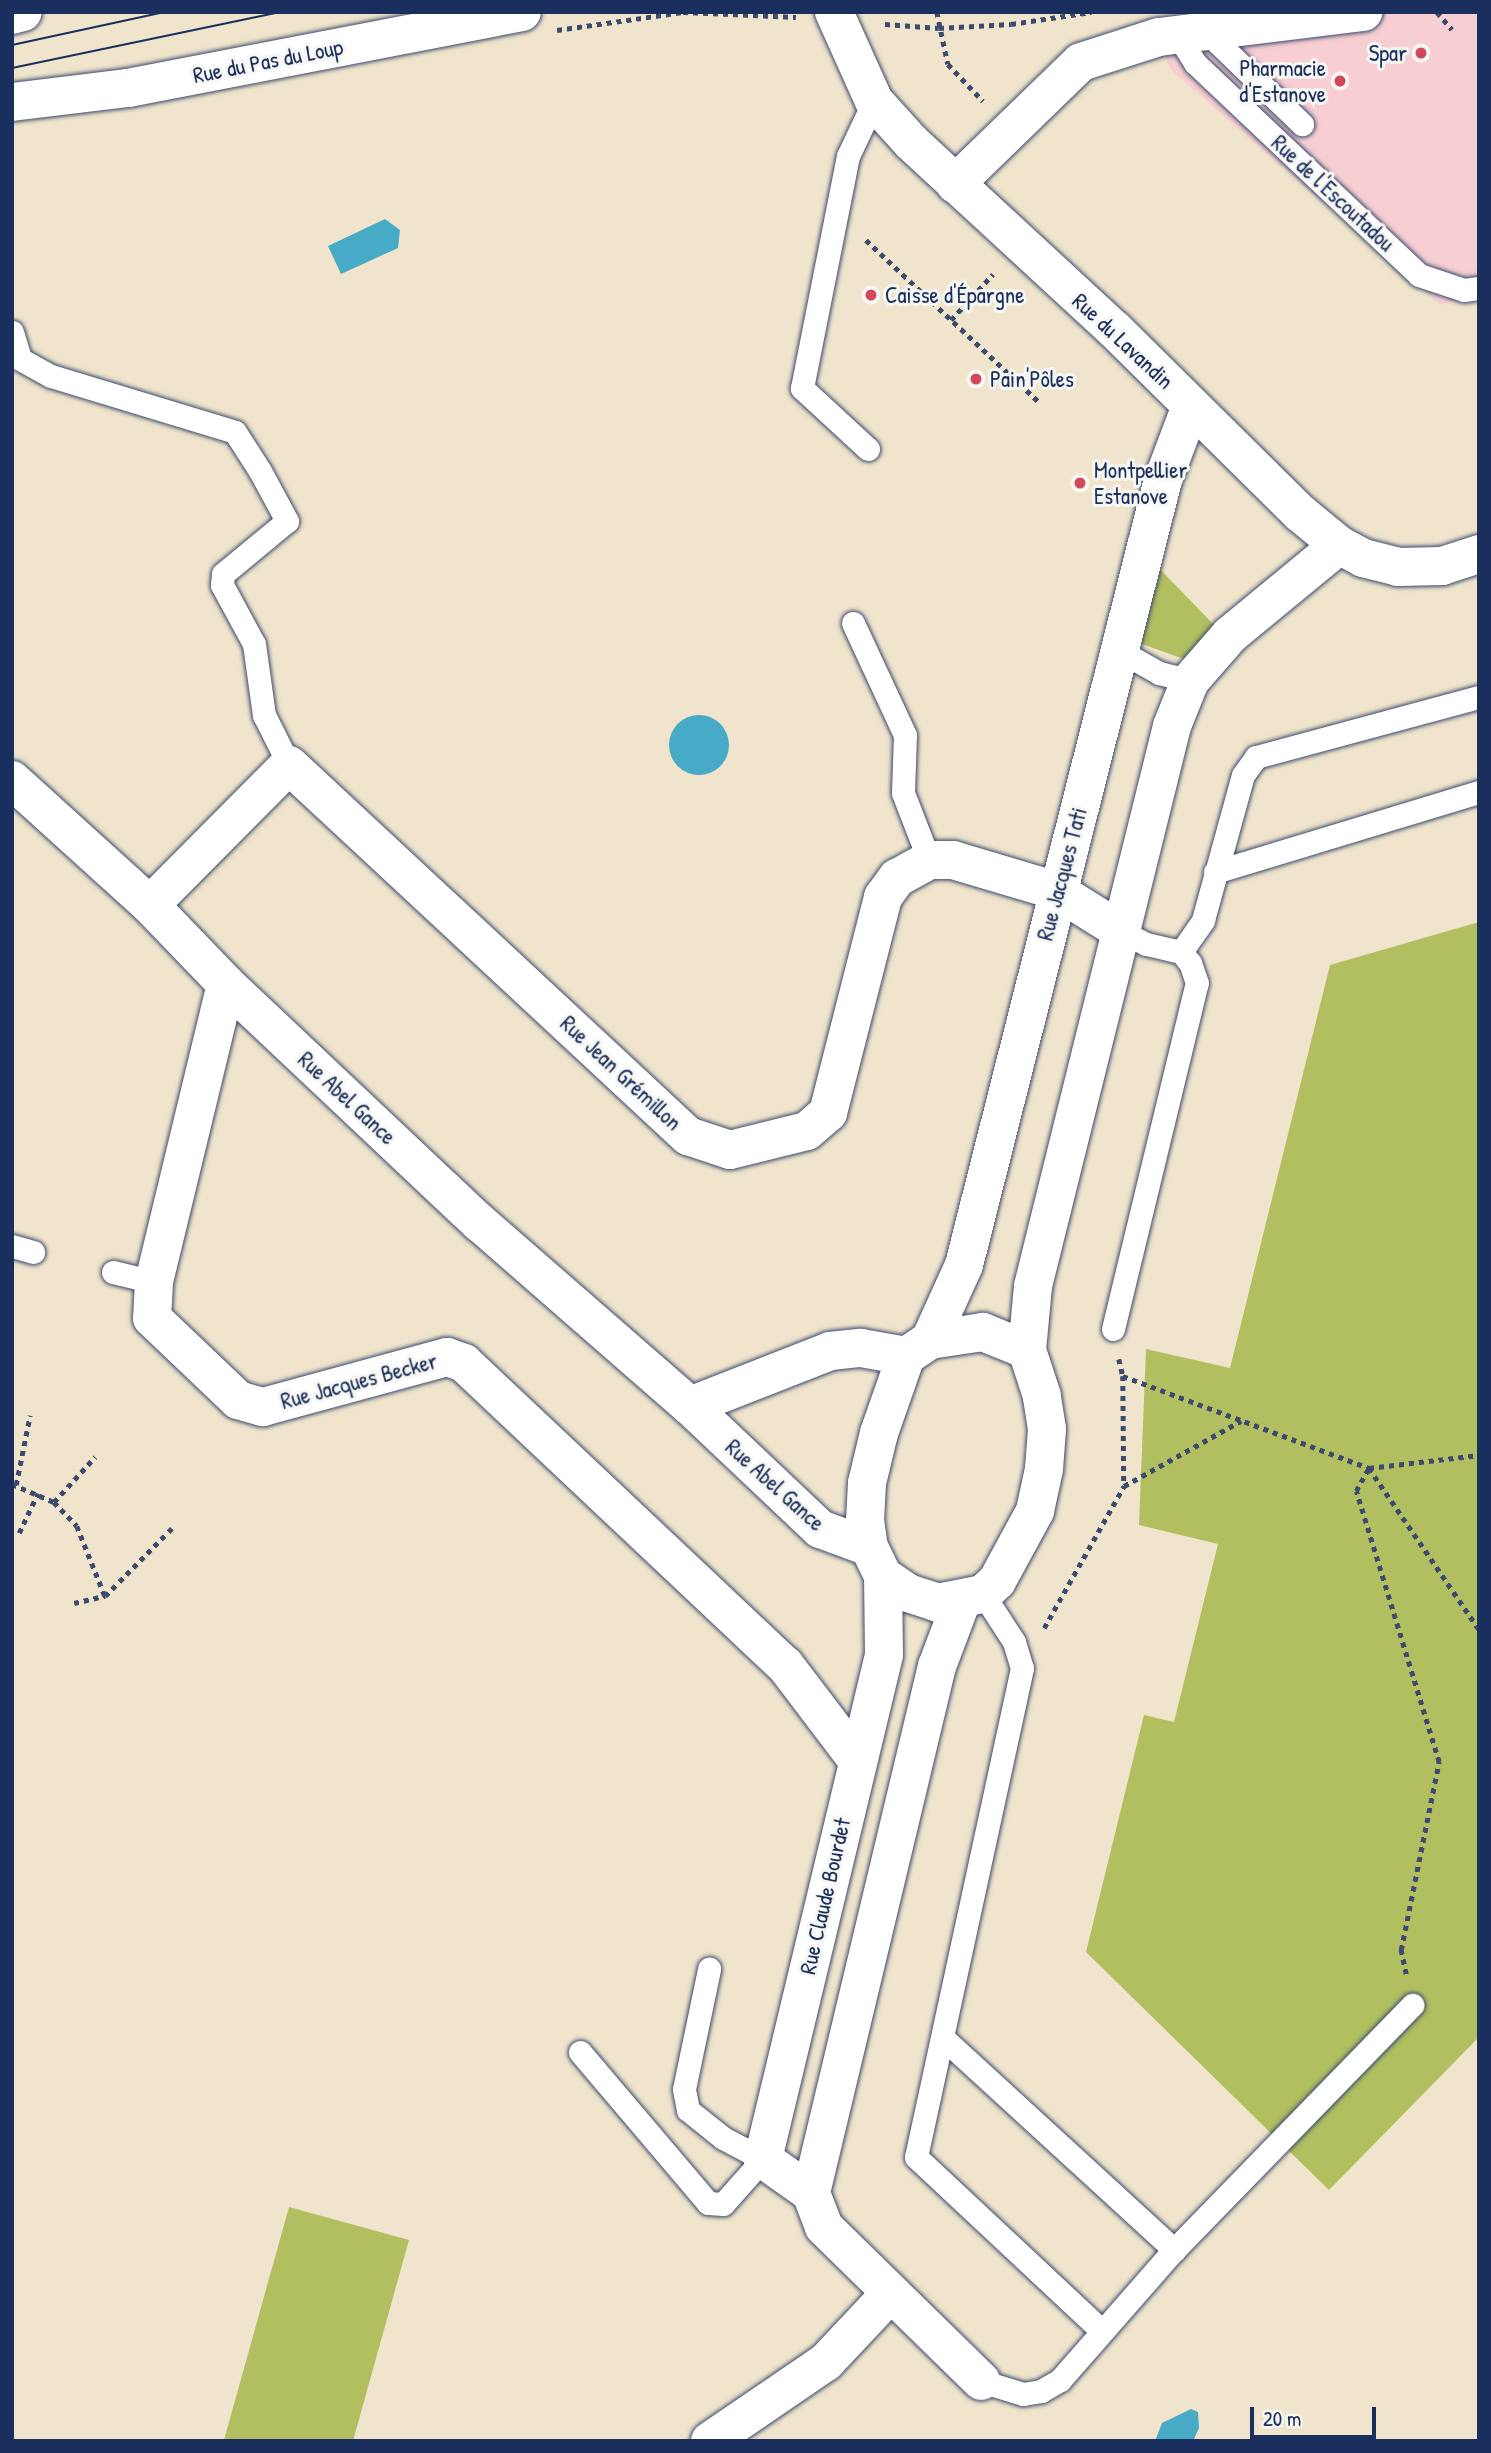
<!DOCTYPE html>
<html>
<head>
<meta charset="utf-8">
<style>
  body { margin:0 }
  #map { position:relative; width:1491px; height:2453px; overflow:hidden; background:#f0e5cc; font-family:"Patrick Hand",sans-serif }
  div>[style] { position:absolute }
  .built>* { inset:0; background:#f7cfd2 }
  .green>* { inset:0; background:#b1bf61 }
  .water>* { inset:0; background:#47aac7 }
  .round { border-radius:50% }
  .path>* { height:4.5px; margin-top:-2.25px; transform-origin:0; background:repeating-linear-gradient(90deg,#3b4a6e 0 5px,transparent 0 10px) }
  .roads { filter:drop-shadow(0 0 2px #3b4a6e) drop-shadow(0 0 2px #3b4a6e) }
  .service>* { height:23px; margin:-11.5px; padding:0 11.5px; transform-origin:11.5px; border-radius:11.5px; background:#fff }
  .minor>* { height:38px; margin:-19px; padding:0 19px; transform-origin:19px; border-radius:19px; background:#fff }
  .tram>* { height:2px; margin:-1px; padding:0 1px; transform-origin:1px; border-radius:1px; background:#1b2f5e }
  .dots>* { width:19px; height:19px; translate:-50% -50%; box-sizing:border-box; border:4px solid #f6f6f2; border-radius:50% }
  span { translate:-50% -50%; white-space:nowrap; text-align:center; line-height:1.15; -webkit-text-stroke:6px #f6f6f2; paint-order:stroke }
  .poi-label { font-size:23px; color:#1b2f5e }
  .right { translate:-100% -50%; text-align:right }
  .left { translate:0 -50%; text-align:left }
  .street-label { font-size:23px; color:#1b2f5e }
  .frame { position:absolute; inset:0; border:14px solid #1b2f5e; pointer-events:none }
  .scale { position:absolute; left:1250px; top:2407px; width:126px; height:32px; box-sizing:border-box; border:4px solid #1b2f5e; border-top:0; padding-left:9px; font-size:21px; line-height:24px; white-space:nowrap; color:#1b2f5e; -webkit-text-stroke:5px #f6f6f2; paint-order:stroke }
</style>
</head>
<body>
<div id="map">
  <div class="built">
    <div style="clip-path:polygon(1242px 12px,1479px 12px,1479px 295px,1441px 305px,1171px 70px,1152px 20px)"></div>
  </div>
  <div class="green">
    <div style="clip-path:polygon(1153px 562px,1216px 627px,1184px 659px,1139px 643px)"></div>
    <div style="clip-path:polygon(1479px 922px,1479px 2037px,1329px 2190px,1086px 1952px,1144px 1715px,1174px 1722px,1218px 1544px,1139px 1525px,1146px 1349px,1230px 1368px,1330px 965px)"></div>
    <div style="clip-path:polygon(289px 2207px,409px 2240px,353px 2441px,224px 2440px)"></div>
  </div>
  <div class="water">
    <div style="clip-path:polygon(385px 219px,400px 230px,398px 248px,341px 274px,328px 246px)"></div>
    <div class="round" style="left:669px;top:715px;width:60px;height:60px"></div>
    <div style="clip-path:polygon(1191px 2409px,1198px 2412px,1199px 2428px,1193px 2441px,1155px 2441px,1162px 2423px)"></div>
  </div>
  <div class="path">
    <div style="left:937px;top:12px;width:53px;rotate:78.1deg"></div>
    <div style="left:948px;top:64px;width:51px;rotate:46.6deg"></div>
    <div style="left:1437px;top:12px;width:23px;rotate:49deg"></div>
    <div style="left:885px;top:24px;width:54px;rotate:4.2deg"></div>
    <div style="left:939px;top:28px;width:72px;rotate:-3.2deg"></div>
    <div style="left:1011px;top:24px;width:81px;rotate:-8.5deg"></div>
    <div style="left:557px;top:30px;width:127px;rotate:-8.1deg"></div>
    <div style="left:683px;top:12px;width:113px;rotate:2.5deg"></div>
    <div style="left:866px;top:240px;width:237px;rotate:43.1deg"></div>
    <div style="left:951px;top:320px;width:62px;rotate:-47.6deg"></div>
    <div style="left:1119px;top:1359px;width:17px;rotate:77deg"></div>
    <div style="left:1123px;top:1376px;width:263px;rotate:20.5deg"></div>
    <div style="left:1369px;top:1468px;width:195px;rotate:55.7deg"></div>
    <div style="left:1123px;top:1376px;width:110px;rotate:89.5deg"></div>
    <div style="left:1124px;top:1486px;width:134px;rotate:-29.1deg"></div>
    <div style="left:12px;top:1484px;width:46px;rotate:23.2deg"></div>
    <div style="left:54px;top:1502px;width:33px;rotate:46deg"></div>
    <div style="left:77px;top:1526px;width:75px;rotate:68.2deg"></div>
    <div style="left:16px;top:1485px;width:71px;rotate:-78.7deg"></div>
    <div style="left:54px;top:1502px;width:61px;rotate:-47.7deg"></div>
    <div style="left:19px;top:1533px;width:44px;rotate:-64.6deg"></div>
    <div style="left:74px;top:1603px;width:32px;rotate:-13deg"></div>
    <div style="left:105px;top:1596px;width:95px;rotate:-45.4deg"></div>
    <div style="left:1044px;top:1628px;width:163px;rotate:-60.6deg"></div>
    <div style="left:1406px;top:1974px;width:25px;rotate:-102deg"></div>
    <div style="left:1401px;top:1950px;width:192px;rotate:-78.6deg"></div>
    <div style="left:1439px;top:1762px;width:283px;rotate:-107deg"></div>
    <div style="left:1356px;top:1491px;width:26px;rotate:-61deg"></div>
    <div style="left:1369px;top:1468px;width:111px;rotate:-6.7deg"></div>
  </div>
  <div class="roads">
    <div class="service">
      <div style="left:1212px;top:29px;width:15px;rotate:67deg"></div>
      <div style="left:1218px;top:43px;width:117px;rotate:44deg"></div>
      <div style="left:1177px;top:34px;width:34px;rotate:58deg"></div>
      <div style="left:1195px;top:63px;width:308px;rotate:43.4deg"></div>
      <div style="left:1419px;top:275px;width:47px;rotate:18.4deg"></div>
      <div style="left:1464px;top:290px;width:15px;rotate:-8deg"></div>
      <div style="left:12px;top:332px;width:28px;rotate:73deg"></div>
      <div style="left:20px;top:359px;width:35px;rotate:29deg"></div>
      <div style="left:51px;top:376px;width:192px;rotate:16.9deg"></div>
      <div style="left:235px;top:432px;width:46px;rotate:57.3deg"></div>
      <div style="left:260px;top:471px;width:57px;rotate:61.6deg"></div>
      <div style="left:287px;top:521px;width:83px;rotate:140.4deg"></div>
      <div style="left:223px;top:574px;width:11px;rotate:95deg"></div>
      <div style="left:222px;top:585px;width:67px;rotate:61.5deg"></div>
      <div style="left:254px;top:644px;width:72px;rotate:82deg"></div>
      <div style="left:264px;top:715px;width:56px;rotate:63.4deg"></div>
      <div style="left:868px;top:449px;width:90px;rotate:-137.3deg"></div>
      <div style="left:802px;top:388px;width:237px;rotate:-78.8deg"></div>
      <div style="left:848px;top:156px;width:61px;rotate:-64.7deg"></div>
      <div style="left:853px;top:623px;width:123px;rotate:65.1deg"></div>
      <div style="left:905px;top:735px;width:58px;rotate:92deg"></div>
      <div style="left:903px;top:793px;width:72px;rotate:68.8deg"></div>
      <div style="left:1120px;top:651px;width:45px;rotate:29.4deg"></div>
      <div style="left:1159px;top:673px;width:32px;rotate:14deg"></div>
      <div style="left:1215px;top:872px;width:276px;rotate:-16.9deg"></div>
      <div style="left:1181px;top:952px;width:39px;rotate:-55deg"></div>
      <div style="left:1203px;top:920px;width:150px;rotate:-74.6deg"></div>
      <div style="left:1243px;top:775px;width:22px;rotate:-54deg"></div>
      <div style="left:1256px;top:757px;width:231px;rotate:-15.1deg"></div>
      <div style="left:12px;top:1246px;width:22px;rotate:16deg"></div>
      <div style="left:113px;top:1272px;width:42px;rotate:13.7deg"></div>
      <div style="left:1113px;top:1329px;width:356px;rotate:-76.4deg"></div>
      <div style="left:1197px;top:983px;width:21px;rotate:-109deg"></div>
      <div style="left:1190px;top:963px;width:14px;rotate:-129deg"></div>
      <div style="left:1181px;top:952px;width:36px;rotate:-167deg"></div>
      <div style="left:1146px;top:944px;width:28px;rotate:-153deg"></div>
      <div style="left:983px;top:1594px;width:57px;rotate:57.1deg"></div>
      <div style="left:1014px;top:1642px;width:27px;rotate:73deg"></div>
      <div style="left:1022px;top:1668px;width:500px;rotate:102.23deg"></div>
      <div style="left:916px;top:2157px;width:255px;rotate:43.1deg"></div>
      <div style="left:943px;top:2038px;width:314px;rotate:42.5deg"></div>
      <div style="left:580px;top:2052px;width:198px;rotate:49.7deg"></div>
      <div style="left:708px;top:2203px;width:15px;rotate:4deg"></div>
      <div style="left:723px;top:2204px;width:60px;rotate:-48.4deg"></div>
      <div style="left:763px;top:2159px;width:45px;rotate:-152.3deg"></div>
      <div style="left:723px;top:2138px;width:45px;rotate:-141.3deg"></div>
      <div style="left:688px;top:2110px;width:21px;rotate:-101deg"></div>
      <div style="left:684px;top:2089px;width:123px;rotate:-78.2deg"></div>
      <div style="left:981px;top:2381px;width:44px;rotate:17.2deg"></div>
      <div style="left:1023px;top:2394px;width:18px;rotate:-9deg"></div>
      <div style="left:1041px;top:2391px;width:22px;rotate:-30deg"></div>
      <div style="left:1060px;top:2380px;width:173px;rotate:-48.8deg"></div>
      <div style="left:1174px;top:2250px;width:342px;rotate:-45.8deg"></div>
    </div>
    <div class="minor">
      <div style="left:834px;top:12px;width:98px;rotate:65.8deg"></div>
      <div style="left:874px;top:101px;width:55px;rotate:47.9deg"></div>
      <div style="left:911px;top:142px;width:277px;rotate:42.7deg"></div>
      <div style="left:1115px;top:330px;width:260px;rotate:44.7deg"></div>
      <div style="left:1300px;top:513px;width:50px;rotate:39.4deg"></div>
      <div style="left:1339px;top:545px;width:27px;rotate:28deg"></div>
      <div style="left:1363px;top:558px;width:36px;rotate:14deg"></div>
      <div style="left:1398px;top:567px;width:44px;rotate:-1.3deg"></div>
      <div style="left:1442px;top:566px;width:39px;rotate:-18deg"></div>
      <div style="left:12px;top:15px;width:11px;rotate:-15deg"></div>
      <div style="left:12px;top:102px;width:117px;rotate:-6.9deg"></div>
      <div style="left:128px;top:88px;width:401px;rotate:-10.9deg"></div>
      <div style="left:955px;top:184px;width:175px;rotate:-44.1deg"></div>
      <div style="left:1081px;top:62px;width:82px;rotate:-17.8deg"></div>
      <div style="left:1159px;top:37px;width:206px;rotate:-7deg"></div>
      <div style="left:12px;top:780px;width:186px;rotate:42.2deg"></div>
      <div style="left:150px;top:905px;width:110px;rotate:46.1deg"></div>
      <div style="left:226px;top:984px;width:349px;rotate:43.3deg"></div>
      <div style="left:480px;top:1223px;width:279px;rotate:41.1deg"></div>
      <div style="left:690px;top:1406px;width:179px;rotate:43.4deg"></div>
      <div style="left:820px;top:1529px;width:52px;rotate:20.2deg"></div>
      <div style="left:150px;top:905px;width:197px;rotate:-45.2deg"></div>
      <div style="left:289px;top:765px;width:545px;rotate:42.92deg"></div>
      <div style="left:688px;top:1136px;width:44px;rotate:18.4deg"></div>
      <div style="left:730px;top:1150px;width:79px;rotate:-13.9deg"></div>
      <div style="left:807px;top:1131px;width:28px;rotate:-41deg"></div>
      <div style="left:828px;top:1113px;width:223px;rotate:-75.7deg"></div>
      <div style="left:883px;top:897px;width:24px;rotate:-54deg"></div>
      <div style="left:897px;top:878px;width:37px;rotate:-29deg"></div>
      <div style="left:929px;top:860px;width:24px"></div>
      <div style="left:953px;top:860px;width:109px;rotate:16.6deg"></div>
      <div style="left:1057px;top:891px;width:75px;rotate:32deg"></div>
      <div style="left:226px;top:984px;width:307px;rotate:103.6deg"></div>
      <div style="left:154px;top:1282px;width:36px;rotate:93deg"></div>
      <div style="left:152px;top:1318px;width:119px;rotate:43.6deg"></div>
      <div style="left:238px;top:1400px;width:26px;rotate:16deg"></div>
      <div style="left:263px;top:1407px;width:191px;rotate:-15.2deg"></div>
      <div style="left:447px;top:1357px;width:18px;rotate:19deg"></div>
      <div style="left:464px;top:1363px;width:441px;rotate:43.3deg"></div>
      <div style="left:785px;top:1665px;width:119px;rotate:52.8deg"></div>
      <div style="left:930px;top:1340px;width:82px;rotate:-65.6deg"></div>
      <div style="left:964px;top:1265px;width:810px;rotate:-75.78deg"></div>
      <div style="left:1163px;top:480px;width:79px;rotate:-69.3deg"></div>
      <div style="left:1027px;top:1350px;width:48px;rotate:-157.8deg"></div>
      <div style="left:983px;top:1332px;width:54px;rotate:171.4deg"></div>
      <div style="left:930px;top:1340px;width:29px;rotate:146deg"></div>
      <div style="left:906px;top:1356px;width:82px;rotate:109.3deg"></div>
      <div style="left:879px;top:1433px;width:51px;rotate:103.5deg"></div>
      <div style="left:867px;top:1483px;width:37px;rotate:93deg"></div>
      <div style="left:865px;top:1520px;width:27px;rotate:82deg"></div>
      <div style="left:869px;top:1547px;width:32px;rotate:64deg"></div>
      <div style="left:883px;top:1576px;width:30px;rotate:34deg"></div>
      <div style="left:908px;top:1593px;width:32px;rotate:18deg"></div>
      <div style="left:938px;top:1603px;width:46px;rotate:-11.3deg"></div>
      <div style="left:983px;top:1594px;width:19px;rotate:-43deg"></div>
      <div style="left:997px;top:1581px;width:80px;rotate:-61.5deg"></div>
      <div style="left:1035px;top:1511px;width:43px;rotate:-77.9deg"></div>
      <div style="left:1044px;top:1469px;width:40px;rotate:-85.7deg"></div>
      <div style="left:1047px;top:1429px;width:33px;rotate:-99deg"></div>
      <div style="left:1042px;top:1396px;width:48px;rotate:-108.1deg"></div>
      <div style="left:1027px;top:1350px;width:64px;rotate:-84.6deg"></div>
      <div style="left:1033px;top:1286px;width:577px;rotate:-76.06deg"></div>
      <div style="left:1172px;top:726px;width:48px;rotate:-68.2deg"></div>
      <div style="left:1190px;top:681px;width:61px;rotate:-49deg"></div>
      <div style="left:1230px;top:635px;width:141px;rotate:-39.5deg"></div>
      <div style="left:690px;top:1406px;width:150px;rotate:-21.4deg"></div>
      <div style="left:830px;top:1351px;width:31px;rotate:-6deg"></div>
      <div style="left:861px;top:1348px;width:46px;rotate:10.1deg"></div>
      <div style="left:962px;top:1600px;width:71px;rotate:110.7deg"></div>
      <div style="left:937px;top:1666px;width:542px;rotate:103.45deg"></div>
      <div style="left:811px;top:2193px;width:36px;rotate:69deg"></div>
      <div style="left:824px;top:2227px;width:220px;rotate:44.4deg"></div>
      <div style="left:811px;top:2193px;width:59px;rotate:-144.7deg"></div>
      <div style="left:763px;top:2159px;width:518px;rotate:-76.5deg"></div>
      <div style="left:884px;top:1655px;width:79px;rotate:-90.7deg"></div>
      <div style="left:710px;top:2441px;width:140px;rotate:-34.3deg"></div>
      <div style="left:826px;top:2362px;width:92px;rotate:-46.8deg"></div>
    </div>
  </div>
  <div class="tram">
    <div style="left:12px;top:45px;width:156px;rotate:-12.2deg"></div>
    <div style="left:12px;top:68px;width:274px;rotate:-11.8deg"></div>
  </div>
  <div class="dots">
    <div style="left:1421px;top:53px;background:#d1495b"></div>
    <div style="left:1340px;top:81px;background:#d1495b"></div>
    <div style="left:871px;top:295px;background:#d1495b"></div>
    <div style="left:976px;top:379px;background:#d1495b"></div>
    <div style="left:1080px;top:483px;background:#d1495b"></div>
  </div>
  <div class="poi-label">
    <span class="right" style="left:1407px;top:53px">Spar</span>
    <span class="right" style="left:1326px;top:81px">Pharmacie<br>d'Estanove</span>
    <span class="left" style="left:885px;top:295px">Caisse d'Épargne</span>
    <span class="left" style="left:990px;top:379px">Pain'Pôles</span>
    <span class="left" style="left:1094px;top:483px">Montpellier<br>Estanove</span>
  </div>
  <div class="street-label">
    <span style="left:268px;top:61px;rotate:-11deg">Rue du Pas du Loup</span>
    <span style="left:1333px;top:193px;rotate:43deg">Rue de l'Escoutadou</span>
    <span style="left:1123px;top:341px;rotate:43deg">Rue du Lavandin</span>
    <span style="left:1062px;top:874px;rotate:-75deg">Rue Jacques Tati</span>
    <span style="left:621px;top:1073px;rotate:43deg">Rue Jean Grémillon</span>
    <span style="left:347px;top:1098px;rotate:43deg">Rue Abel Gance</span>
    <span style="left:359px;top:1381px;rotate:-15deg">Rue Jacques Becker</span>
    <span style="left:775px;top:1485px;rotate:42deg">Rue Abel Gance</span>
    <span style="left:825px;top:1896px;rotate:-77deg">Rue Claude Bourdet</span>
  </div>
  <div class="frame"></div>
  <div class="scale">20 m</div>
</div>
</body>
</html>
